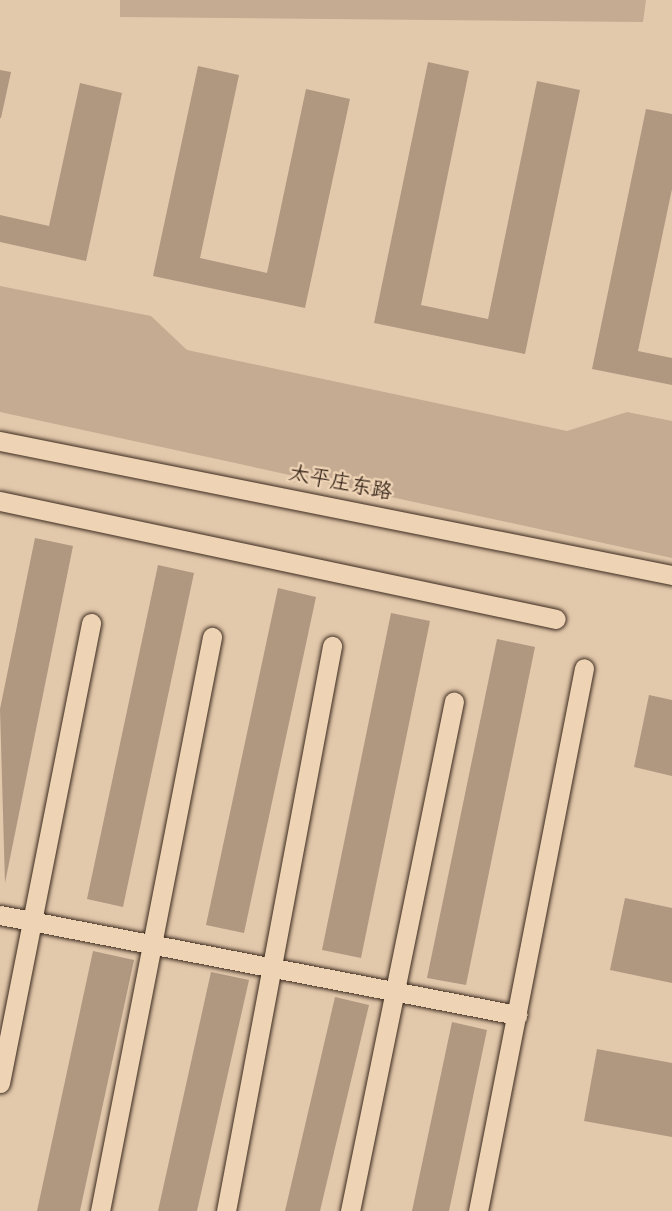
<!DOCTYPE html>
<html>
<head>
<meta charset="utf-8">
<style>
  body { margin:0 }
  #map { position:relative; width:672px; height:1211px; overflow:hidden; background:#e3c9ac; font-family:"Gochi Hand","LXGW WenKai TC",sans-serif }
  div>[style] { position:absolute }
  .green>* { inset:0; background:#c4ab91 }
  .building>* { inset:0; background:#af9780 }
  .roads { filter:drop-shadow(0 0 2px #3b2a1e) drop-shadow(0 0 2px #3b2a1e) }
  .minor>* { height:19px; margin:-9.5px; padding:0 9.5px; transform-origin:9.5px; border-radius:9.5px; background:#eed3b5 }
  span { translate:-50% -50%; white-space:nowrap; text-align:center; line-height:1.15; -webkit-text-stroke:5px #eed3b5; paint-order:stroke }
  .street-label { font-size:21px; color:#3b2a1e }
</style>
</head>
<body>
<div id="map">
  <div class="green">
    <div style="clip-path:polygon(120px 0,646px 0,643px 22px,120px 17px)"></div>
    <div style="clip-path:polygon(0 286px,151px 316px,187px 350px,567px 431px,627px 412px,672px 421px,672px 558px,0 412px)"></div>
  </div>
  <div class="building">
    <div style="clip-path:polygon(428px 62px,469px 71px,421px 305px,488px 319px,537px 81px,580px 90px,525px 354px,374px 323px)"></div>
    <div style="clip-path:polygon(198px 66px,239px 75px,200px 258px,267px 273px,306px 89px,350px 99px,305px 308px,153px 276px)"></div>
    <div style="clip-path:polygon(0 70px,11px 72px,1px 118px,0 118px)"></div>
    <div style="clip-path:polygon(80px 83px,122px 93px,86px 261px,0 242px,0 215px,49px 226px)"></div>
    <div style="clip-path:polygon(646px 109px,672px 114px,672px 189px,638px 351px,672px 358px,672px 385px,592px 369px)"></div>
    <div style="clip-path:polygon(35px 538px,73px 546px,5px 883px,0 709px)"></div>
    <div style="clip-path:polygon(158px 565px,194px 573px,123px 907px,87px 899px)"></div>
    <div style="clip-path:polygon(278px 588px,316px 597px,244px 933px,206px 925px)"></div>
    <div style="clip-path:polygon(391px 613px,430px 621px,361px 958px,322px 950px)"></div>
    <div style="clip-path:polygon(497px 639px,535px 647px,466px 985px,427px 978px)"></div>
    <div style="clip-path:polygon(649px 695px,672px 700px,672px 776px,634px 767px)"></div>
    <div style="clip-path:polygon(625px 898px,672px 908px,672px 983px,610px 970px)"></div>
    <div style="clip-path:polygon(93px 951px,134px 960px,80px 1211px,37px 1211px)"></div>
    <div style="clip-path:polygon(211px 972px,249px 980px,197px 1211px,158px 1211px)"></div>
    <div style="clip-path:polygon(335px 997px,369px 1005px,320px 1211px,285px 1211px)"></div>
    <div style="clip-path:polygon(452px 1022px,487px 1030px,449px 1211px,412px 1211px)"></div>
    <div style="clip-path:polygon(597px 1049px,672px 1063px,672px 1137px,584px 1121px)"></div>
  </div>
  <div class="roads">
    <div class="minor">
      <div style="left:0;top:441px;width:685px;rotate:11.28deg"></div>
      <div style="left:0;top:501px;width:568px;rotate:11.98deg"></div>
      <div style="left:0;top:915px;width:527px;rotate:10.95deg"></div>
      <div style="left:0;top:1083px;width:469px;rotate:-78.8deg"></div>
      <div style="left:100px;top:1211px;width:585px;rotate:-78.96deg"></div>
      <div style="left:226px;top:1211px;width:575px;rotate:-79.37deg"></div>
      <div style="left:350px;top:1211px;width:520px;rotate:-78.47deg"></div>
      <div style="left:478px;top:1211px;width:553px;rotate:-78.95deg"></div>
    </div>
  </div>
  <div class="street-label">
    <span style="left:340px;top:486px;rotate:11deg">太平庄东路</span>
  </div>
</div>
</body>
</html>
